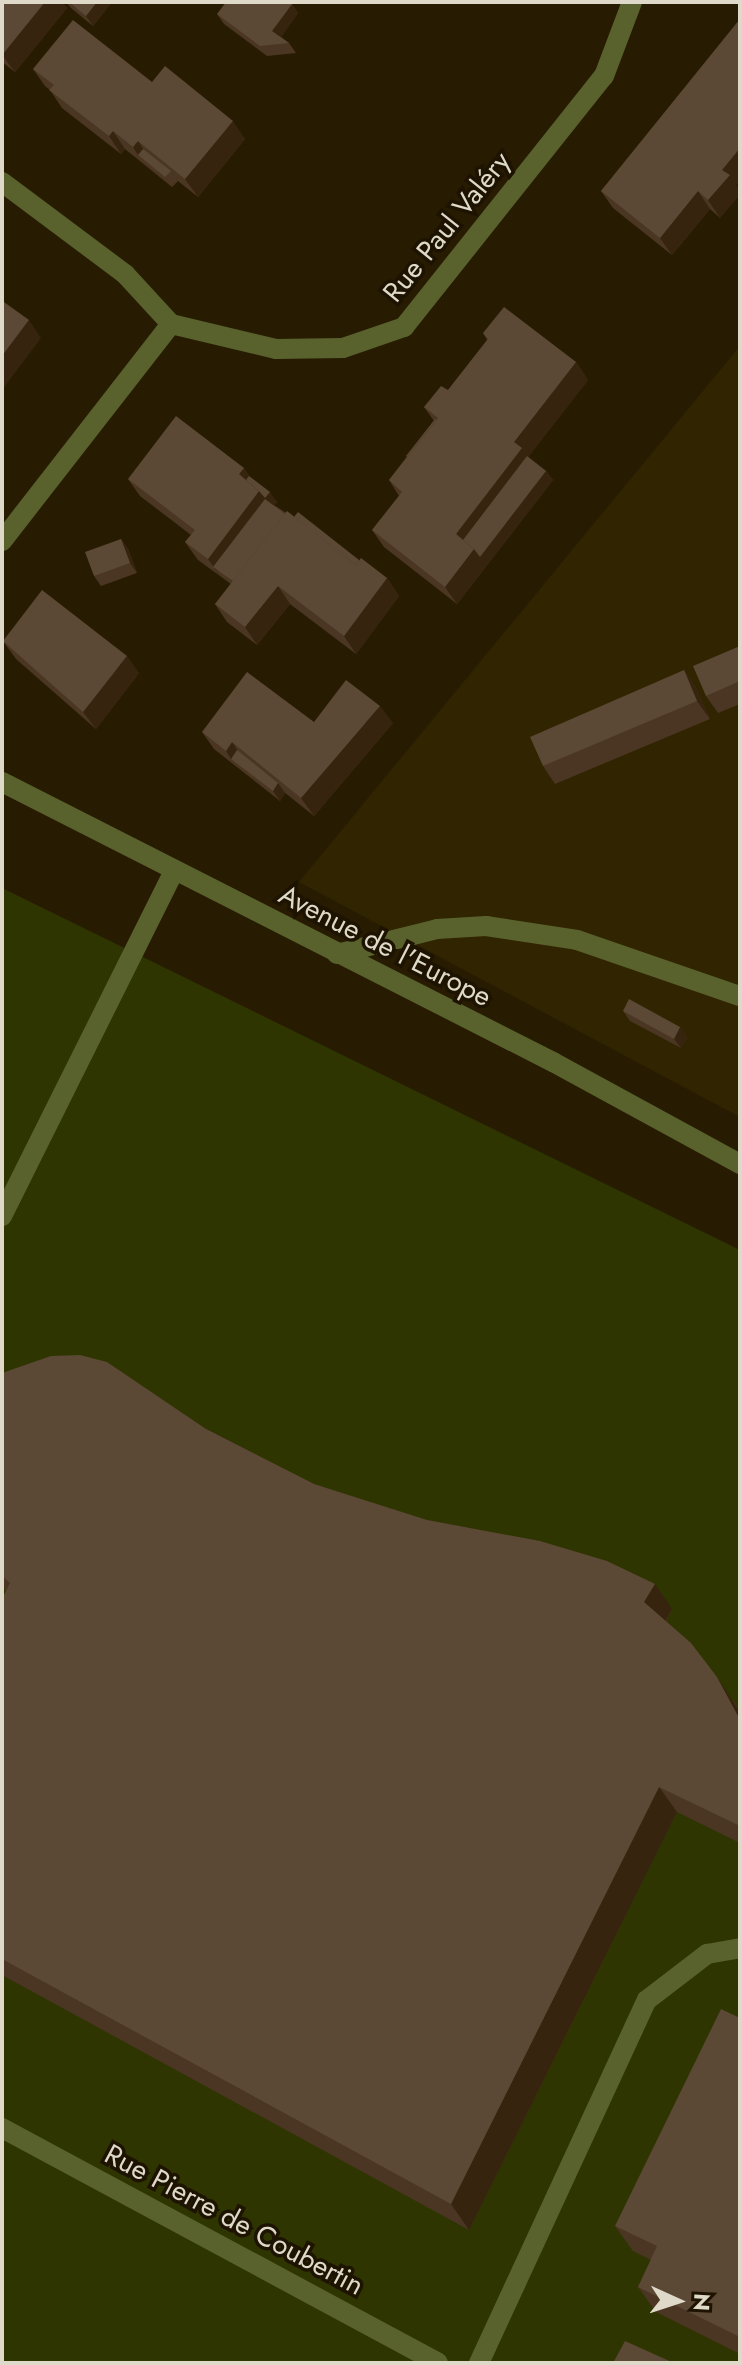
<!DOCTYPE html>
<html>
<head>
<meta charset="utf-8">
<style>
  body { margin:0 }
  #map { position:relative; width:742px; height:2365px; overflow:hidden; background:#271c02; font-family:Jost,sans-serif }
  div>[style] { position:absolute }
  .built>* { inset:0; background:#312400 }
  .green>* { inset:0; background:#2e3500 }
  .service>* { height:20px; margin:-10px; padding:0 10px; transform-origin:10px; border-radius:10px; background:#59622d }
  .minor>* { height:20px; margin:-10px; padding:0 10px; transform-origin:10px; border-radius:10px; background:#59622d }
  .tertiary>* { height:20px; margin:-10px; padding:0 10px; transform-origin:10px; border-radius:10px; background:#59622d }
  .wall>* { inset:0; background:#4b3623 }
  .shaded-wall>* { inset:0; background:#36240f }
  .building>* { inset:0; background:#5b4835 }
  span { translate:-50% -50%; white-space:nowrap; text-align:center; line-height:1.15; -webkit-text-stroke:7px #1d1300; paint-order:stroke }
  .street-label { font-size:28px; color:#dfd9c9 }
  .frame { position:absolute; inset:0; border:4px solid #dfd9c9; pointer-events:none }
  .north { position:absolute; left:638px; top:2261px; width:80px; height:80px; -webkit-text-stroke:6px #1d1300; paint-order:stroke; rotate:93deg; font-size:22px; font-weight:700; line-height:32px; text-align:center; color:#dfd9c9 }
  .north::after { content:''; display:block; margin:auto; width:28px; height:36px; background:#dfd9c9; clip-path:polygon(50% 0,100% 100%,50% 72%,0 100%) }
</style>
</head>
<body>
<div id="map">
  <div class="built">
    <div style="clip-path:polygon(740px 346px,740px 1117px,299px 882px)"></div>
  </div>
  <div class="green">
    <div style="clip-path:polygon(2px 888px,740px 1250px,740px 2363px,2px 2363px)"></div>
  </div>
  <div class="service">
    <div style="left:337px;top:954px;width:103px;rotate:-14deg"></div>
    <div style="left:437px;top:929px;width:49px;rotate:-3.5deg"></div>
    <div style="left:486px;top:926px;width:92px;rotate:8.7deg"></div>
    <div style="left:577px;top:940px;width:172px;rotate:19deg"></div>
    <div style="left:479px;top:2363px;width:400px;rotate:-65.2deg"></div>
    <div style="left:647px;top:2000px;width:76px;rotate:-37.5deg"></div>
    <div style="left:707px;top:1954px;width:34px;rotate:-10deg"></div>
  </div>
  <div class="minor">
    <div style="left:2px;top:182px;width:154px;rotate:36.8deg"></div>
    <div style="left:125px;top:274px;width:68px;rotate:47.4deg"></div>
    <div style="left:171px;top:324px;width:275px;rotate:127.9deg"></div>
    <div style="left:171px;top:324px;width:108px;rotate:13.4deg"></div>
    <div style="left:276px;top:349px;width:67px;rotate:-0.9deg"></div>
    <div style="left:343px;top:348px;width:65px;rotate:-19deg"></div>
    <div style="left:404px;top:327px;width:321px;rotate:-51.5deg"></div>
    <div style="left:604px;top:76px;width:79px;rotate:-69.3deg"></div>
    <div style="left:2px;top:1216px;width:385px;rotate:-63.5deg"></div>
    <div style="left:2px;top:2128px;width:495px;rotate:28.3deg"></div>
  </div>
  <div class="tertiary">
    <div style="left:2px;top:782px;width:618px;rotate:26.94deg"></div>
    <div style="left:553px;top:1062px;width:213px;rotate:28.6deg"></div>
  </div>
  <div class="wall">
    <div style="clip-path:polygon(2px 2px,62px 2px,67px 8px,15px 72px,2px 62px)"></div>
    <div style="clip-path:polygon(66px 2px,112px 2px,93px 26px,71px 8px)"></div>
    <div style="clip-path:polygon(292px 4px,298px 13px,281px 37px,289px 43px,296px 53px,267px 56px,224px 24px,217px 14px)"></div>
    <div style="clip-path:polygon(740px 19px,740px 180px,736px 185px,720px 218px,710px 209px,672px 255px,613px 208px,601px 191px)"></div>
    <div style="clip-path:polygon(33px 69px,152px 82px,245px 139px,198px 197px,178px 181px,172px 187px,125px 149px,121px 154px,62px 108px,50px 90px,45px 86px)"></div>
    <div style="clip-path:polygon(483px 333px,576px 362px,588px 380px,528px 457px,546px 471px,553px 480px,457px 604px,384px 547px,372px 530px,399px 496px,389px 480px,434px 421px,424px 407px,448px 390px,487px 340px)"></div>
    <div style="clip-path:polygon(244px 468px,249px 476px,277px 502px,274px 505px,387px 578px,399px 596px,356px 654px,290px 604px,257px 645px,227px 622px,215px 604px,231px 584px,198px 560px,185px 542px,191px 535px,140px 496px,128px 479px)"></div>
    <div style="clip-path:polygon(121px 539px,128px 549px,137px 573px,101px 586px,94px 576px)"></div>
    <div style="clip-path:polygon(3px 641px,139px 673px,96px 729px,16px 659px)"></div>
    <div style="clip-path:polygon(740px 646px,740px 704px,718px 713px,706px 696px)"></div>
    <div style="clip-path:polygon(684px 670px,696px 688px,710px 719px,555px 784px,543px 766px)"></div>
    <div style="clip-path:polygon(314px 722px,393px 723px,314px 816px,284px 792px,285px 793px,280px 801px,214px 749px,202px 732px)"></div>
    <div style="clip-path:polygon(623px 1011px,680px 1027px,687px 1037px,681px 1048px,630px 1021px)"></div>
    <div style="clip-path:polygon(2px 1373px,206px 1429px,314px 1484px,672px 1609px,666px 1621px,735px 1703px,740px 1712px,740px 1843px,677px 1812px,469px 2230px,2px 1975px,2px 1599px,6px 1591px,2px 1587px)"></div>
    <div style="clip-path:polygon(740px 2018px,740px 2354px,656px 2312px,638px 2287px,651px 2260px,633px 2251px,615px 2226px)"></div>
  </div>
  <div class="shaded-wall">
    <div style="clip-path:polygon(45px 2px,62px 2px,67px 8px,15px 72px,2px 55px)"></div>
    <div style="clip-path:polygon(97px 2px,112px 2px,93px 26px,86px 16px)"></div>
    <div style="clip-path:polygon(292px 4px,298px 13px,279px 40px,272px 31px)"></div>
    <div style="clip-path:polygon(233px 121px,245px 139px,198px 197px,185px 179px)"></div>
    <div style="clip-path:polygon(113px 131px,125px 149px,121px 154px,109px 136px)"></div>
    <div style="clip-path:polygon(138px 141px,150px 159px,138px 155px,133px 147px)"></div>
    <div style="clip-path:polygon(740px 148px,740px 180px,736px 185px,740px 190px,740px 195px,720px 218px,708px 200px,722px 170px)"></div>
    <div style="clip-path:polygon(698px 191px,710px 209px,672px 255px,660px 238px)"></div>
    <div style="clip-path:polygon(29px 320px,41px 338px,2px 390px,2px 356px)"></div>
    <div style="clip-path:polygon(576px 362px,588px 380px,528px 457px,470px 549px,456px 534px,514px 442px)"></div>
    <div style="clip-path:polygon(244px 468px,256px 486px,253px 489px,239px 474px)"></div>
    <div style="clip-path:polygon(546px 471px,553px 480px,457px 604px,445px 587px,474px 549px)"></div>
    <div style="clip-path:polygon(259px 491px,270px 492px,277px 502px,222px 573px,213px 567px,220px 576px,208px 559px)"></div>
    <div style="clip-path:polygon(121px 539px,128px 549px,137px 573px,130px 563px)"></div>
    <div style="clip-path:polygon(387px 578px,399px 596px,356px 654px,344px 636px)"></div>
    <div style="clip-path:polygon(278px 586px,290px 604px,257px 645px,245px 627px)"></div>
    <div style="clip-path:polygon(127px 656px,139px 673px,96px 729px,83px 712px)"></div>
    <div style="clip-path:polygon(684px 670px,696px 688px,710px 719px,697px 701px)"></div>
    <div style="clip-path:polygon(380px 706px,393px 723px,314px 816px,301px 798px)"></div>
    <div style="clip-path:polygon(232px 742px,244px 760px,231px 759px,226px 751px)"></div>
    <div style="clip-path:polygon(278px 783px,285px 793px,280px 801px,273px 791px)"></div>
    <div style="clip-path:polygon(680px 1027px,687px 1037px,681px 1048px,674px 1039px)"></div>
    <div style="clip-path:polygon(655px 1584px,672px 1609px,662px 1627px,644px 1602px)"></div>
    <div style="clip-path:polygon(717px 1677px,740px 1712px,740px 1720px)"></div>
    <div style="clip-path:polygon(659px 1787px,677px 1812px,469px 2230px,451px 2204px)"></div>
  </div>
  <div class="building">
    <div style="clip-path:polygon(2px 2px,45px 2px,2px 55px)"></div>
    <div style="clip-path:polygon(69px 2px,97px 2px,86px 16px)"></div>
    <div style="clip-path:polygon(226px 2px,289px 2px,292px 4px,272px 31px,289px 43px,260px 46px,217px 14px)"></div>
    <div style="clip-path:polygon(740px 19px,740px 148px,722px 170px,730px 175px,708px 200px,698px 191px,660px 238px,601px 191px)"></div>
    <div style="clip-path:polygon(73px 20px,152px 82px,165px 66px,233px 121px,185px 179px,138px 141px,133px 147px,113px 131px,109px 136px,49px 90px,54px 85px,33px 69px)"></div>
    <div style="clip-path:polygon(143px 149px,171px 171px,165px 177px,138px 155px)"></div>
    <div style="clip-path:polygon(4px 302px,29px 320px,2px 356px,2px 305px)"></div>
    <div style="clip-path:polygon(504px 307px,576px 362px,514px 442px,522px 448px,456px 534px,474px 549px,445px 587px,372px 530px,402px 492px,389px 480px,438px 418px,424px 407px,441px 386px,448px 390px,488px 339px,483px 333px)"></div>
    <div style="clip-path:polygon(176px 416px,244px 468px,239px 474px,259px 491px,208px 559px,185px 542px,195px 530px,128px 479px)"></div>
    <div style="clip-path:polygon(435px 419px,436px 420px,407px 457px,406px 456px)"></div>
    <div style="clip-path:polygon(527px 456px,546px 471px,480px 557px,474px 549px,463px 540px)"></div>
    <div style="clip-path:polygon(249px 476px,270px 492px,265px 498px,259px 491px,246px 480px)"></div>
    <div style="clip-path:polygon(265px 499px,285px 514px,233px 581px,213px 567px)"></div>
    <div style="clip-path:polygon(287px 511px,356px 565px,361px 558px,387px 578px,344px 636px,278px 586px,245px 627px,215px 604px)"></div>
    <div style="clip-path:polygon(298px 512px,359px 560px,356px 565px,294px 517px)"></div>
    <div style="clip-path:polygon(121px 539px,130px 563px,94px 576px,85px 552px)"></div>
    <div style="clip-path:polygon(42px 590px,127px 656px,83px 712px,3px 641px)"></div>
    <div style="clip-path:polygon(740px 646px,740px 681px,706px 696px,693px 666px)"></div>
    <div style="clip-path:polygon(684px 670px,697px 701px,543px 766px,530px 737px)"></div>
    <div style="clip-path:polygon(247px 672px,314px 722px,346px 680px,380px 706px,301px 798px,232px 742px,226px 751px,202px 732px)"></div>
    <div style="clip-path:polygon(237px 750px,278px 783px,273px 791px,231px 759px)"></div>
    <div style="clip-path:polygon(629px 999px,680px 1027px,674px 1039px,623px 1011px)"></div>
    <div style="clip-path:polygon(80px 1355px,107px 1362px,206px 1429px,314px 1484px,427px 1520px,540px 1541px,607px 1561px,655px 1584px,644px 1602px,691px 1643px,717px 1677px,740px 1720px,740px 1826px,659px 1787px,451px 2204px,2px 1959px,2px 1599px,10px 1583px,2px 1576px,2px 1373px,51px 1356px)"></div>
    <div style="clip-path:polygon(721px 2009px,740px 2018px,740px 2337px,638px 2287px,657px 2246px,615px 2226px)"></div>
    <div style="clip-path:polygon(625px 2341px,674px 2363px,613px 2363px)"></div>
  </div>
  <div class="street-label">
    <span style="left:447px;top:227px;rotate:-51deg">Rue Paul Valéry</span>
    <span style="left:385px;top:946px;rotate:27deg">Avenue de l'Europe</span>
    <span style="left:234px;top:2220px;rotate:28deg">Rue Pierre de Coubertin</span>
  </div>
  <div class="frame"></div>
  <div class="north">N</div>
</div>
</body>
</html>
